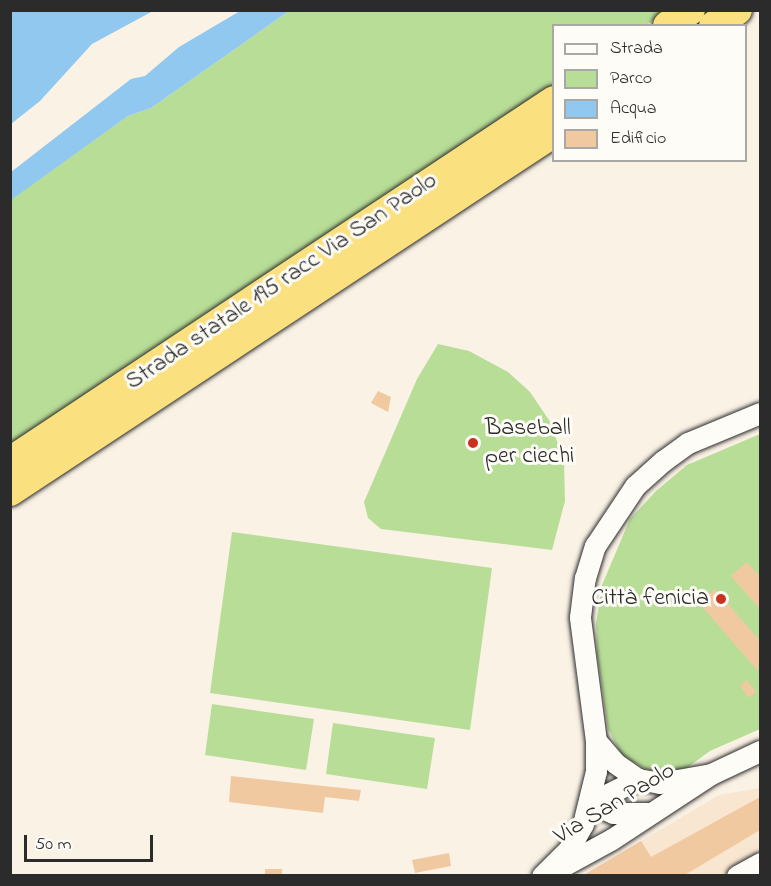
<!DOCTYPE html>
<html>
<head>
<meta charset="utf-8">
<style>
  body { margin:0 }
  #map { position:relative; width:771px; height:886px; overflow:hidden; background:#fbf2e6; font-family:"Indie Flower",sans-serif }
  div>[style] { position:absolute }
  .built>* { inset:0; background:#f8e6d1 }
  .green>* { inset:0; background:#b8dd97 }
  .water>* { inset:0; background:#90c8ef }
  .building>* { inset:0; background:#f1c9a1 }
  .roads { filter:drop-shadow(0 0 2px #2b2b2b) drop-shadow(0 0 2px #2b2b2b) }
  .minor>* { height:21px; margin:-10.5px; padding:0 10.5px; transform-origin:10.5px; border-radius:10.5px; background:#fdfcf7 }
  .highway>* { height:30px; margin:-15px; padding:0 15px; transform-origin:15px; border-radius:15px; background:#fbe080 }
  .dots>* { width:16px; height:16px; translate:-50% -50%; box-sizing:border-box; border:3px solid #fdfcf7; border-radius:50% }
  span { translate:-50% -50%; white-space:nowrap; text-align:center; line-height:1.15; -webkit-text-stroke:6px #fdfcf7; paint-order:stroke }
  .street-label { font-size:24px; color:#2b2b2b }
  .poi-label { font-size:24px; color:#2b2b2b }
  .left { translate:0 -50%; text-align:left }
  .right { translate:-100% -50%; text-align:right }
  .frame { position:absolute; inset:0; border:12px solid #2b2b2b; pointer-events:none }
  .legend { position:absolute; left:552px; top:24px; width:195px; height:138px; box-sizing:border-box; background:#fdfcf7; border:2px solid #a9a8a5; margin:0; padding:8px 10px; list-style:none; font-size:18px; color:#2b2b2b }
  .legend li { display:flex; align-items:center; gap:12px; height:30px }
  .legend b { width:30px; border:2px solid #a9a8a5 }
  .scale { position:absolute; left:24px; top:835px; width:129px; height:27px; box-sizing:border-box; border:3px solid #2b2b2b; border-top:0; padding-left:8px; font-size:18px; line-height:21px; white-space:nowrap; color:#2b2b2b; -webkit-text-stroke:4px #fdfcf7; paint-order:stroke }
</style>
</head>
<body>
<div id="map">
  <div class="built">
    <div style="clip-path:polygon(760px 788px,760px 875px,582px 876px,719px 795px)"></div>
  </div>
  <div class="green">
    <div style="clip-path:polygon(289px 11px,669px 11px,646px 25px,554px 26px,553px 87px,11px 446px,10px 200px,128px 116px,151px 108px)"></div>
    <div style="clip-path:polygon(438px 344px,469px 351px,508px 372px,530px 392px,551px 423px,564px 463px,565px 501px,552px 550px,381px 529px,368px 518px,364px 502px,417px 379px)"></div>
    <div style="clip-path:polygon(760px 434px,760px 729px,710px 751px,684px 770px,650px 771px,622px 756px,608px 729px,597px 652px,596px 624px,602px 585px,630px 519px,656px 491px,687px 465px)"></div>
    <div style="clip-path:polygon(232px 532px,492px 568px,470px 730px,210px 693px)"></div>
    <div style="clip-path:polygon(212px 704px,314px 719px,306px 770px,205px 755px)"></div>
    <div style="clip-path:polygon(333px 723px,435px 738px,427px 789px,326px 774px)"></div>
  </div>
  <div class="water">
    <div style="clip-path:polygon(11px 10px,153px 10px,153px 11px,92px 44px,40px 101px,11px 124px)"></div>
    <div style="clip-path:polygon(240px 11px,289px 11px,151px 108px,128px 116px,11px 200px,11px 172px,131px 79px,145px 76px,179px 47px)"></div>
  </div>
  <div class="building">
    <div style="clip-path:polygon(378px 391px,391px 397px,388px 412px,371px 403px)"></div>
    <div style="clip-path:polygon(747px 562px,760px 577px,760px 609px,731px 576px)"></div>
    <div style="clip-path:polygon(715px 589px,760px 641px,758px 671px,699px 603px)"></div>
    <div style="clip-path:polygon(747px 680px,756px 692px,749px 698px,740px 686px)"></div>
    <div style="clip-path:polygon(231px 776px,361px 790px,359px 801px,325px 797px,323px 813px,229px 802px)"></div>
    <div style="clip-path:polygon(760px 797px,760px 830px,683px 876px,582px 876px,641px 841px,651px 857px)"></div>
    <div style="clip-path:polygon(449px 853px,451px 866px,415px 873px,412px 860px)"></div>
    <div style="clip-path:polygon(265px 869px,282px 869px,282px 876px,265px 876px)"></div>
  </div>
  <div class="roads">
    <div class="minor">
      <div style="left:596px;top:741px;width:29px;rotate:49deg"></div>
      <div style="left:615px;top:763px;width:28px;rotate:35deg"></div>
      <div style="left:638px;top:779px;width:22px;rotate:10deg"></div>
      <div style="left:660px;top:783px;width:52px;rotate:-10deg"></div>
      <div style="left:711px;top:774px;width:54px;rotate:-25.1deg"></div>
      <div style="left:590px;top:803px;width:25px;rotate:23deg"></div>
      <div style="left:613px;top:813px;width:37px"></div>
      <div style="left:590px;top:803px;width:54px;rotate:-26.6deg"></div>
      <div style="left:559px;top:868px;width:60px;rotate:-28.7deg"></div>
      <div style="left:612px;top:839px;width:118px;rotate:-33.3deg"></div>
      <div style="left:542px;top:876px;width:38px;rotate:-45deg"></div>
      <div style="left:569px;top:849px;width:29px;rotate:-61deg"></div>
      <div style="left:583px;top:824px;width:55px;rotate:-76.2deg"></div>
      <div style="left:596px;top:771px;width:30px;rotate:-90deg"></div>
      <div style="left:596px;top:741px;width:125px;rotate:-97.4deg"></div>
      <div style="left:580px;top:617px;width:39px;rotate:-83deg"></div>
      <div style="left:585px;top:578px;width:34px;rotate:-73deg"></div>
      <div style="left:595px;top:546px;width:72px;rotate:-56.3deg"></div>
      <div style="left:635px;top:486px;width:38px;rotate:-42deg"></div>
      <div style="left:663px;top:461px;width:31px;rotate:-36deg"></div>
      <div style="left:688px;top:443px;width:78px;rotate:-22.6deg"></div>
      <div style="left:737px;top:876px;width:26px;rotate:-29deg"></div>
    </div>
    <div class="highway">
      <div style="left:668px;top:26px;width:27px;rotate:-36deg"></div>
      <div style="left:714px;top:26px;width:28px;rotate:-35deg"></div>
      <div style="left:10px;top:462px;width:653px;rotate:-33.57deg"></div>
      <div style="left:10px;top:491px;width:652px;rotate:-33.42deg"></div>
    </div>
  </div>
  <div class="dots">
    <div style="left:473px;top:443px;background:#c8321e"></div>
    <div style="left:721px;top:599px;background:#c8321e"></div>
  </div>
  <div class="street-label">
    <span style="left:282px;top:282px;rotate:-34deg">Strada statale 195 racc Via San Paolo</span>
    <span style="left:615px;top:804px;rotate:-31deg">Via San Paolo</span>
  </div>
  <div class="poi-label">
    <span class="left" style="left:485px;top:443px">Baseball<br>per ciechi</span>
    <span class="right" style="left:709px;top:599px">Città fenicia</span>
  </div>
  <div class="frame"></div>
  <ul class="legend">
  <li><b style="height:8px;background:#fdfcf7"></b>Strada</li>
  <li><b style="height:16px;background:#b8dd97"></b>Parco</li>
  <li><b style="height:16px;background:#90c8ef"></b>Acqua</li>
  <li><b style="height:16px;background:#f1c9a1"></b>Edificio</li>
  </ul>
  <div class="scale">50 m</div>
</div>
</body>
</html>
